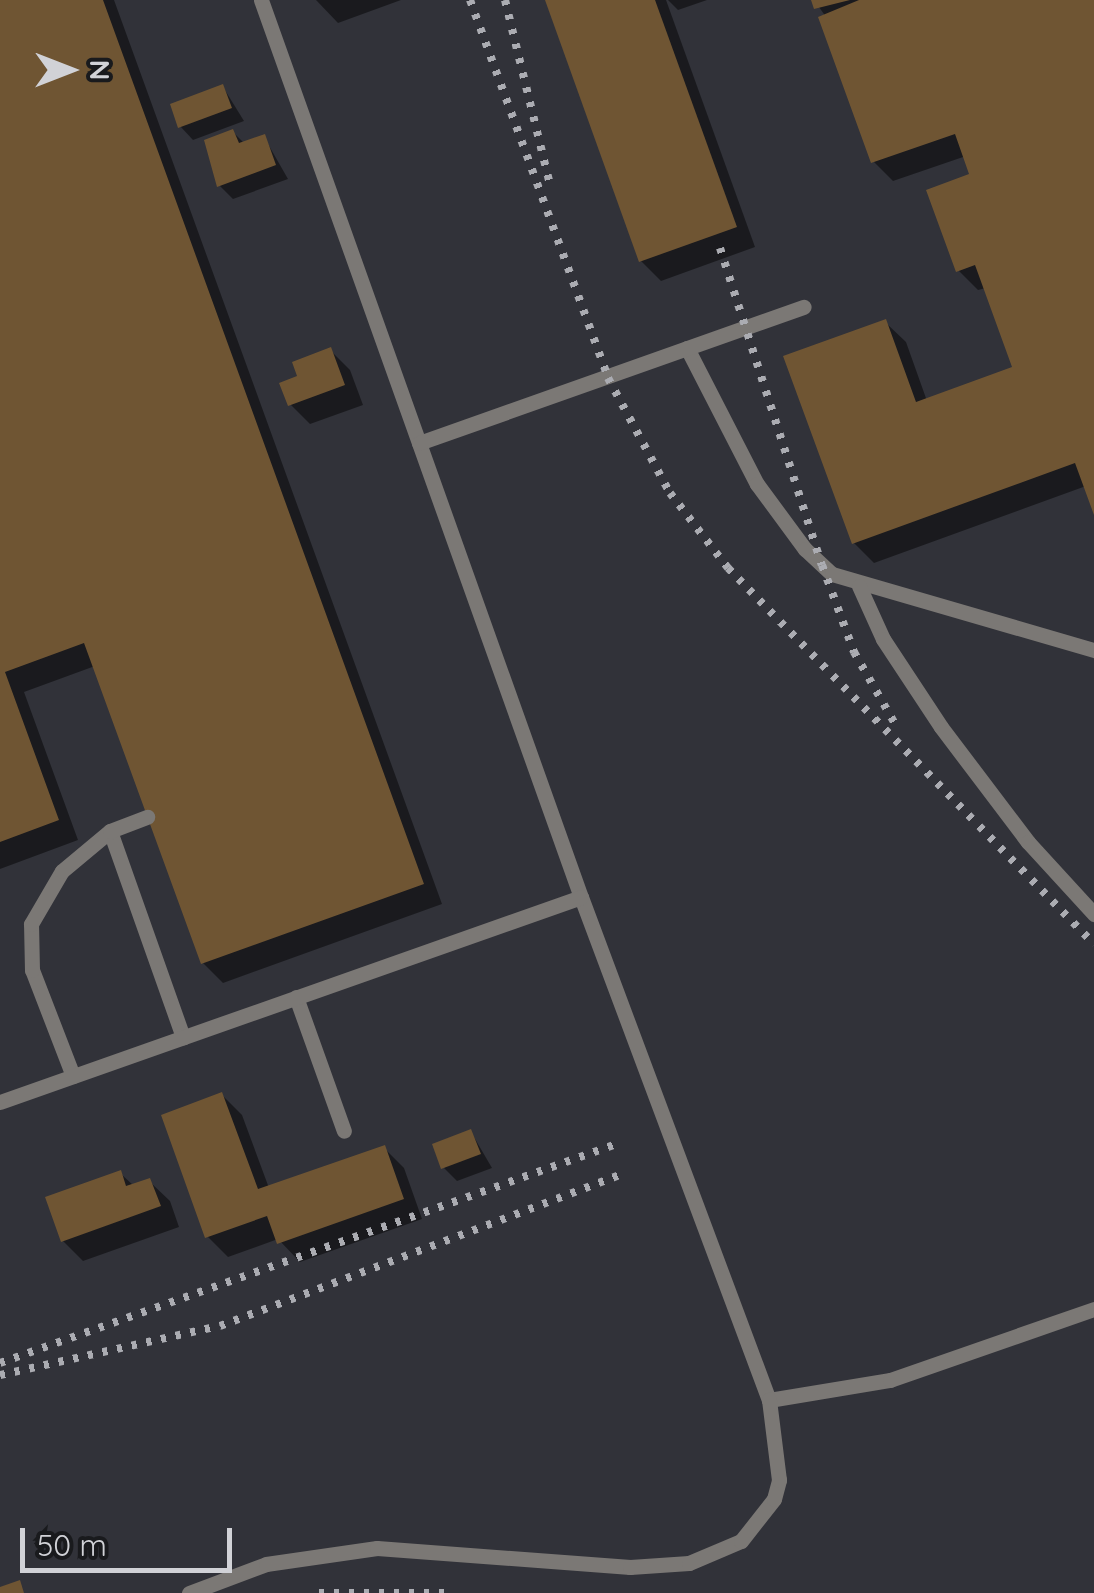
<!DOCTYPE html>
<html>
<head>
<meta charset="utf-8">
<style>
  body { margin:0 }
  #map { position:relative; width:1094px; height:1593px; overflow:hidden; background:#313239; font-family:Quicksand,sans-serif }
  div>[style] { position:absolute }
  .shadow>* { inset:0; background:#0007 }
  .building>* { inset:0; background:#6f5533 }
  .service>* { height:15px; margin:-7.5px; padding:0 7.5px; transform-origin:7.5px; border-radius:7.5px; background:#7b7875 }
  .rail>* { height:8px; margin-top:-4px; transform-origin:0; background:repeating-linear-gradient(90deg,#abacb2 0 5px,transparent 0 15px) }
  span { translate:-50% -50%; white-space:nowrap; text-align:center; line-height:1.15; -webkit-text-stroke:10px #191a1d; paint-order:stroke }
  .north { position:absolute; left:20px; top:20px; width:100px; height:100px; -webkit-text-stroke:8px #191a1d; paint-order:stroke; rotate:90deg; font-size:28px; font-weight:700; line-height:40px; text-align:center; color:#d1d2d7 }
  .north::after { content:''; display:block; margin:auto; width:35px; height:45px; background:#d1d2d7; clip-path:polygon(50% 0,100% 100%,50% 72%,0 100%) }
  .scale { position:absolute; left:20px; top:1528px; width:212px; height:45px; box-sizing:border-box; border:5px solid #d1d2d7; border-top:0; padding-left:12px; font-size:30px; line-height:35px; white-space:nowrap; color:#d1d2d7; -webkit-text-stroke:8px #191a1d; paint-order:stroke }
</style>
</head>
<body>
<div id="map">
  <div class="shadow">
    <div style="clip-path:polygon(0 0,114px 0,442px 904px,223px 983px,203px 963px,95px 666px,24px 692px,78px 840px,0 869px)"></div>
    <div style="clip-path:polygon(316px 0,401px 0,338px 23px)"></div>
    <div style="clip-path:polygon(548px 0,666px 0,755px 247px,661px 281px,641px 261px)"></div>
    <div style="clip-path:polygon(668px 0,707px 0,678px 10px)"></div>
    <div style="clip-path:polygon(814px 0,1094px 0,1094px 509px,1086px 486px,874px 563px,854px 543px,885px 322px,906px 342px,927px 401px,1016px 369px,986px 288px,978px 290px,958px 270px,973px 175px,966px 156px,893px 181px,873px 161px,826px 17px)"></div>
    <div style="clip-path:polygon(223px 87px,244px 121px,193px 140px,180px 126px)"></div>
    <div style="clip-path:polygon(233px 132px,245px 144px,264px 137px,288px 179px,233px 199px,220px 186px)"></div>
    <div style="clip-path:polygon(330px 350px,350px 370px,363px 405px,310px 424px,290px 404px,300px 378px)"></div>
    <div style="clip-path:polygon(222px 1095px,242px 1115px,269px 1188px,384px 1148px,404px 1168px,422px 1219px,300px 1262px,278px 1239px,228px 1257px,208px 1237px,164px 1116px)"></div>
    <div style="clip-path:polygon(471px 1132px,492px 1168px,457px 1181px,444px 1168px)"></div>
    <div style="clip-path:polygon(120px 1173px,134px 1186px,149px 1181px,170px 1201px,179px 1227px,83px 1261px,63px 1241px)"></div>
  </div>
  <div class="building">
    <div style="clip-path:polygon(0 0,103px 0,424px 884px,201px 964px,84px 643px,5px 672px,59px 820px,0 842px)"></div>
    <div style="clip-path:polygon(545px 0,655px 0,737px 227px,639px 262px)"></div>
    <div style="clip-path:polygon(811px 0,850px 0,814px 9px)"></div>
    <div style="clip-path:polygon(859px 0,1094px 0,1094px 515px,1075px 463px,852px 544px,783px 356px,886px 319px,916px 402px,1012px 367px,975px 265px,956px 272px,926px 190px,969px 174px,955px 134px,871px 163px,818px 17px)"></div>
    <div style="clip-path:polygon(223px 84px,232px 108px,178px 128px,170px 104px)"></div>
    <div style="clip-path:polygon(233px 129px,239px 143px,265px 134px,276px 165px,217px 187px,204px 140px)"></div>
    <div style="clip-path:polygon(331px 347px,345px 385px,288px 406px,279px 383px,297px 376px,292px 362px)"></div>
    <div style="clip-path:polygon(222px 1092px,258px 1189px,385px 1145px,404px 1199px,277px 1244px,267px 1216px,205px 1238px,161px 1115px)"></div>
    <div style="clip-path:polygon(471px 1129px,481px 1154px,441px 1169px,432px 1144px)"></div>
    <div style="clip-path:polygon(121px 1170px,126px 1186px,150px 1178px,161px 1206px,61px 1242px,45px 1197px)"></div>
    <div style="clip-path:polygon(20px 1580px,24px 1593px,0 1593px,0 1587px)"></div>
  </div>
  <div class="service">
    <div style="left:261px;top:0;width:952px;rotate:70.37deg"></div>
    <div style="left:581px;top:897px;width:537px;rotate:69.51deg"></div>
    <div style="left:769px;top:1400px;width:123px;rotate:-9.4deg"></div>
    <div style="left:890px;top:1380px;width:216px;rotate:-19.2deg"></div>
    <div style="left:687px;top:348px;width:153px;rotate:62.8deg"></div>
    <div style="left:757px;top:484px;width:81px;rotate:53.6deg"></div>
    <div style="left:805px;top:549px;width:37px;rotate:43deg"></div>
    <div style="left:832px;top:574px;width:273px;rotate:16.2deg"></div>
    <div style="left:419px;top:443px;width:408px;rotate:-19.5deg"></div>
    <div style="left:859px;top:586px;width:58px;rotate:65.6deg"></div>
    <div style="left:883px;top:639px;width:105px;rotate:56.6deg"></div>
    <div style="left:941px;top:727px;width:144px;rotate:52.9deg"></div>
    <div style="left:1028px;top:842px;width:98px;rotate:47.5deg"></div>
    <div style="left:110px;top:831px;width:219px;rotate:70.5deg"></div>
    <div style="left:296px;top:997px;width:142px;rotate:70.3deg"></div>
    <div style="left:73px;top:1076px;width:114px;rotate:-111.1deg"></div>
    <div style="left:32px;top:970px;width:46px;rotate:-91.2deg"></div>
    <div style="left:31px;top:924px;width:61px;rotate:-59.7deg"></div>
    <div style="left:62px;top:871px;width:62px;rotate:-39.8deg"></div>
    <div style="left:110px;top:831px;width:40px;rotate:-21deg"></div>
    <div style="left:0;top:1102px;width:616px;rotate:-19.43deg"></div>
    <div style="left:189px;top:1593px;width:82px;rotate:-20.6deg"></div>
    <div style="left:266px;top:1564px;width:112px;rotate:-8.2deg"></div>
    <div style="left:377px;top:1548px;width:254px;rotate:4.3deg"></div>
    <div style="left:630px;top:1567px;width:59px;rotate:-3.9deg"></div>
    <div style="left:689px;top:1563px;width:56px;rotate:-22.9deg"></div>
    <div style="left:741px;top:1541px;width:53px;rotate:-51.8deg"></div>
    <div style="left:774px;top:1499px;width:20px;rotate:-75deg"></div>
    <div style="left:779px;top:1480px;width:81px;rotate:-97.1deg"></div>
  </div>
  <div class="rail">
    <div style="left:470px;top:0;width:402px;rotate:69.9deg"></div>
    <div style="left:608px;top:378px;width:131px;rotate:61.7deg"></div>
    <div style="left:670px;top:493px;width:95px;rotate:52.3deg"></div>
    <div style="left:728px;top:568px;width:525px;rotate:45.77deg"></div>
    <div style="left:505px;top:0;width:190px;rotate:76.3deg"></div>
    <div style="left:720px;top:248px;width:333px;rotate:72.2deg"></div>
    <div style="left:822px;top:565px;width:93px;rotate:69.8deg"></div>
    <div style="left:854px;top:652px;width:81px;rotate:60.3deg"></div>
    <div style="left:0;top:1363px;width:652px;rotate:-19.55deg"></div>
    <div style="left:0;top:1375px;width:225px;rotate:-12.6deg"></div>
    <div style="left:220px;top:1326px;width:430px;rotate:-20.7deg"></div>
    <div style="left:319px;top:1593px;width:127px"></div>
  </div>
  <div class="north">N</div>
  <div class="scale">50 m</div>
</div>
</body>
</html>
